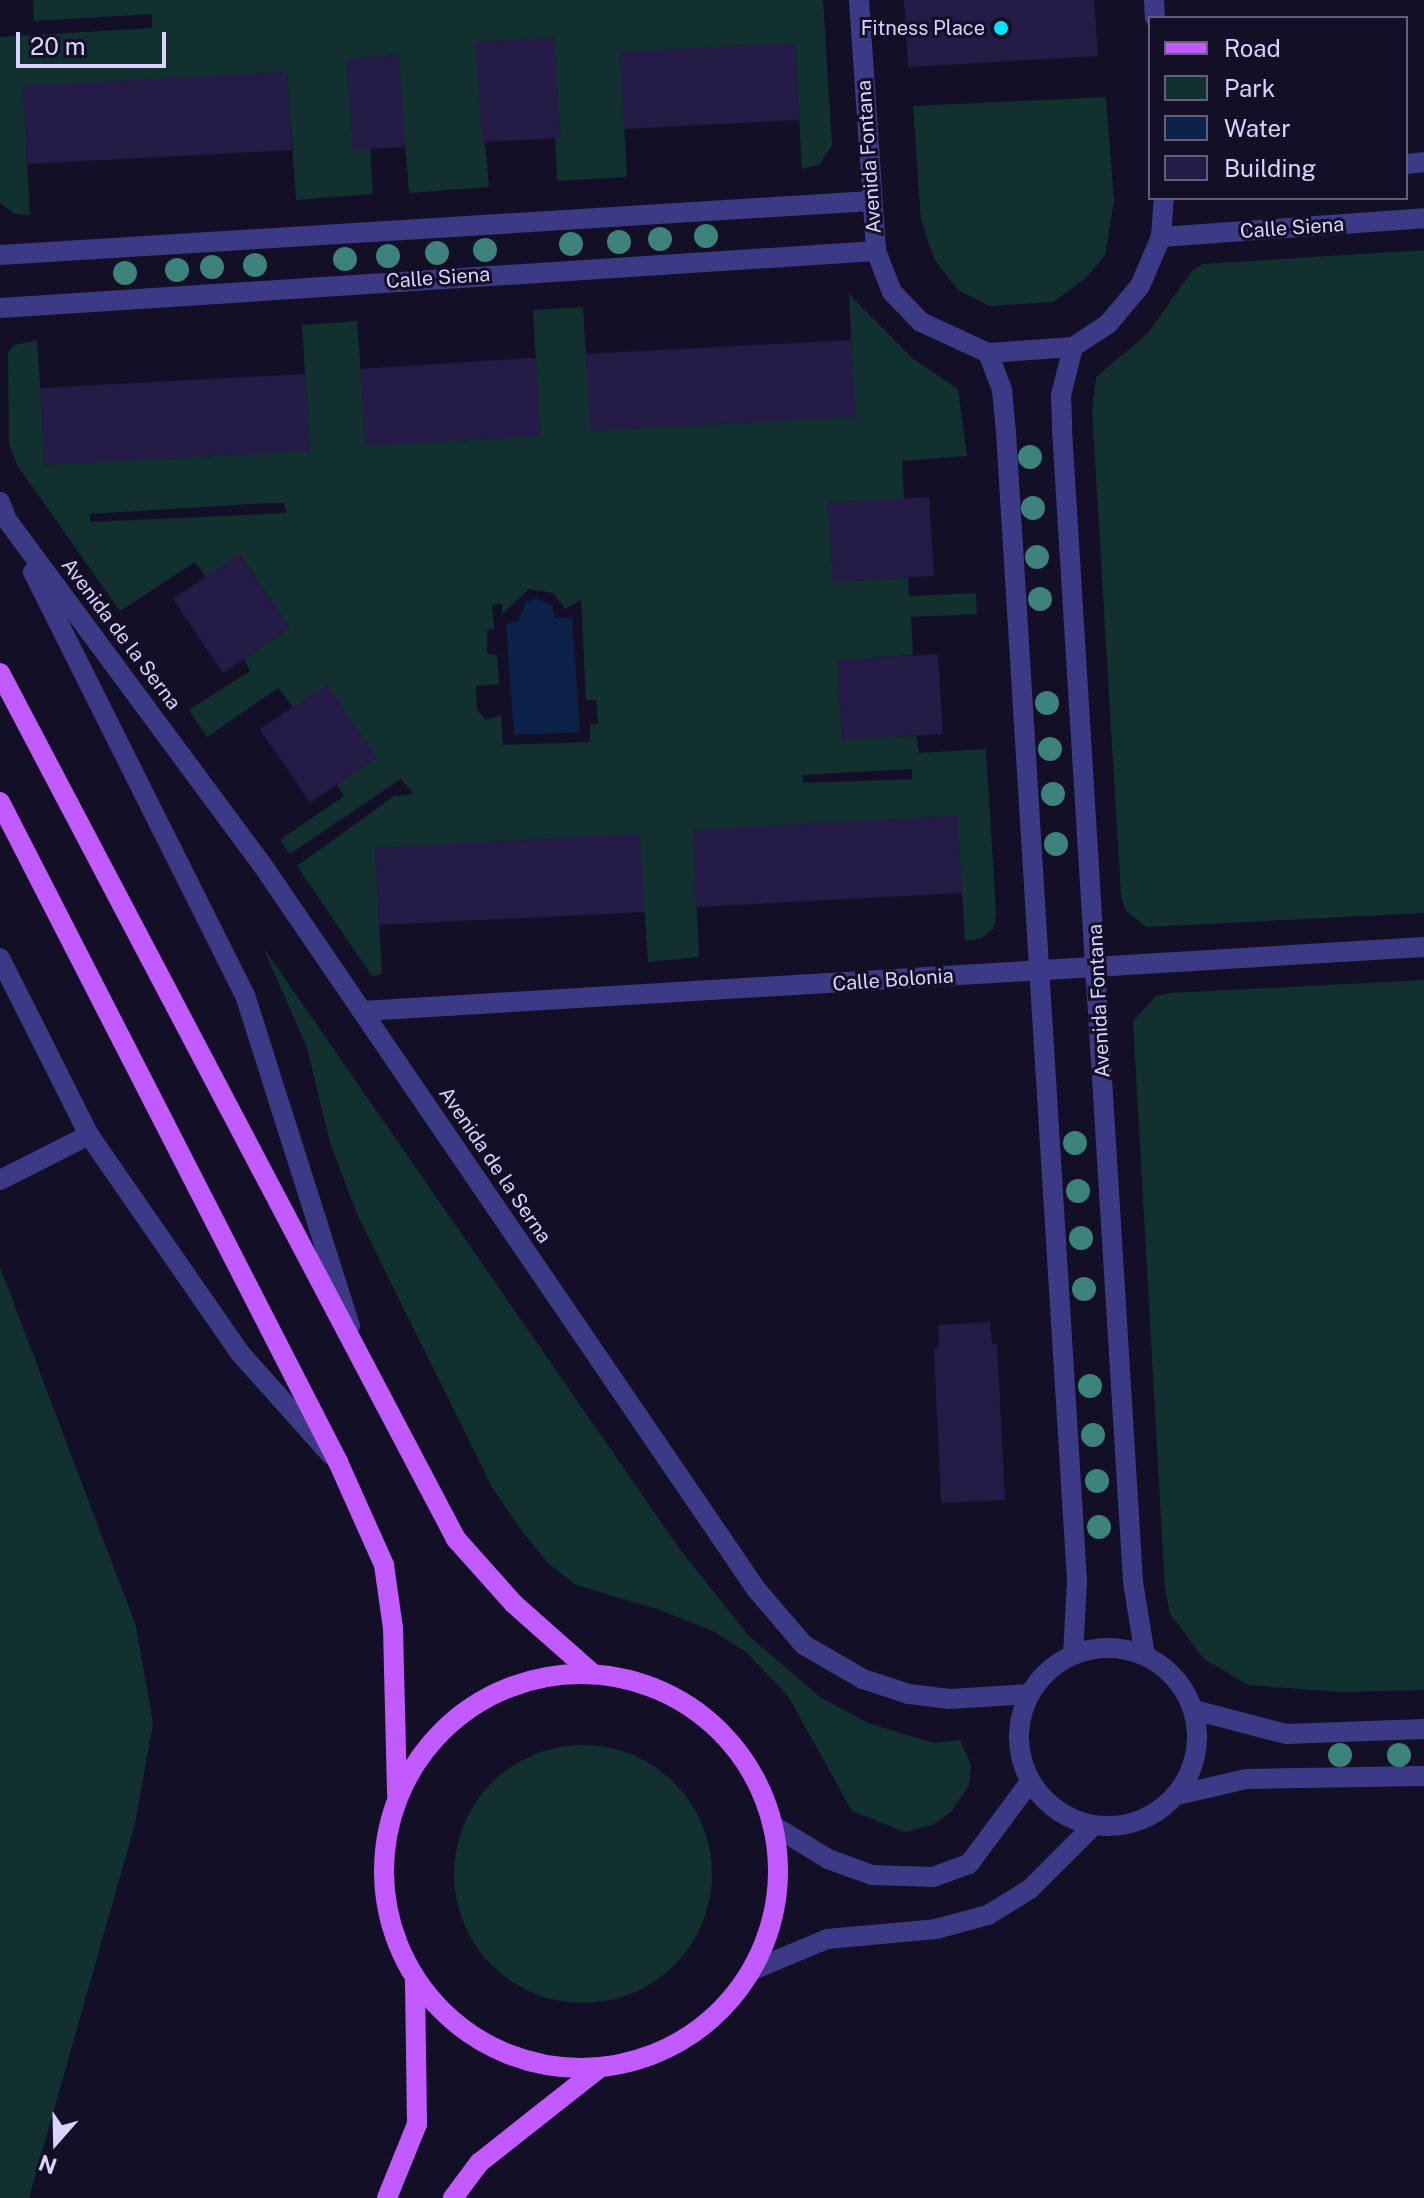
<!DOCTYPE html>
<html>
<head>
<meta charset="utf-8">
<style>
  body { margin:0 }
  #map { position:relative; width:1424px; height:2198px; overflow:hidden; background:#130f26; font-family:"Public Sans",sans-serif }
  div>[style] { position:absolute }
  .green>* { inset:0; background:#12302f }
  .round { border-radius:50% }
  .water>* { inset:0; background:#0c2248 }
  .building>* { inset:0; background:#241b47 }
  .street>* { height:20px; margin:-10px; padding:0 10px; transform-origin:10px; border-radius:10px; background:#3d3a85 }
  .street>.ring { margin:-10px; padding:0; box-sizing:content-box; background:none; border:20px solid #3d3a85; border-radius:50% }
  .primary>* { height:20px; margin:-10px; padding:0 10px; transform-origin:10px; border-radius:10px; background:#c25bff }
  .primary>.ring { margin:-10px; padding:0; box-sizing:content-box; background:none; border:20px solid #c25bff; border-radius:50% }
  .trees>* { width:24px; height:24px; margin:-12px; border-radius:50%; background:#3d827b }
  .dots>* { width:22px; height:22px; translate:-50% -50%; box-sizing:border-box; border:4px solid #130f26; border-radius:50% }
  span { translate:-50% -50%; white-space:nowrap; text-align:center; line-height:1.15; -webkit-text-stroke:6px #130f26; paint-order:stroke }
  .poi-label { font-size:20px; color:#d9d4ff }
  .right { translate:-100% -50%; text-align:right }
  .street-label { font-size:20px; color:#d9d4ff }
  .legend { position:absolute; left:1148px; top:16px; width:260px; height:184px; box-sizing:border-box; background:#130f26; border:2px solid #625e7d; margin:0; padding:10px 14px; list-style:none; font-size:24px; color:#d9d4ff }
  .legend li { display:flex; align-items:center; gap:16px; height:40px }
  .legend b { width:40px; border:2px solid #625e7d }
  .north { position:absolute; left:16px; top:2102px; width:80px; height:80px; -webkit-text-stroke:6px #130f26; paint-order:stroke; rotate:200deg; font-size:22px; font-weight:700; line-height:32px; text-align:center; color:#d9d4ff }
  .north::after { content:''; display:block; margin:auto; width:28px; height:36px; background:#d9d4ff; clip-path:polygon(50% 0,100% 100%,50% 72%,0 100%) }
  .scale { position:absolute; left:16px; top:32px; width:150px; height:36px; box-sizing:border-box; border:4px solid #d9d4ff; border-top:0; padding-left:10px; font-size:24px; line-height:28px; white-space:nowrap; color:#d9d4ff; -webkit-text-stroke:6px #130f26; paint-order:stroke }
</style>
</head>
<body>
<div id="map">
  <div class="green">
    <div style="clip-path:polygon(33px 0,823px 0,832px 145px,820px 164px,802px 169px,795px 43px,620px 52px,627px 177px,557px 181px,555px 139px,560px 137px,554px 38px,476px 42px,489px 187px,409px 193px,398px 55px,347px 59px,353px 150px,370px 149px,373px 194px,296px 200px,287px 72px,65px 84px,23px 87px,30px 215px,15px 214px,0 203px,0 37px,152px 28px,152px 14px,34px 21px)"></div>
    <div style="clip-path:polygon(1106px 97px,1114px 201px,1105px 256px,1085px 279px,1053px 302px,989px 306px,958px 290px,934px 259px,921px 220px,913px 106px)"></div>
    <div style="clip-path:polygon(1424px 250px,1424px 913px,1146px 927px,1125px 910px,1121px 895px,1092px 410px,1096px 377px,1148px 333px,1192px 271px,1203px 264px)"></div>
    <div style="clip-path:polygon(evenodd,849px 294px,912px 358px,958px 389px,967px 456px,902px 461px,904px 499px,828px 503px,833px 582px,908px 578px,909px 596px,976px 593px,977px 614px,911px 617px,913px 655px,837px 660px,842px 739px,916px 736px,919px 753px,986px 749px,996px 912px,994px 928px,982px 938px,965px 941px,957px 816px,693px 830px,699px 957px,648px 962px,639px 834px,375px 848px,382px 974px,372px 976px,297px 866px,394px 796px,414px 794px,401px 779px,290px 854px,280px 840px,344px 796px,337px 785px,376px 758px,293px 707px,278px 688px,207px 737px,189px 710px,250px 671px,244px 659px,289px 627px,240px 554px,206px 577px,195px 562px,120px 611px,17px 465px,9px 444px,8px 353px,14px 345px,37px 340px,45px 465px,310px 451px,302px 325px,357px 321px,366px 446px,540px 436px,533px 310px,583px 307px,591px 431px,855px 417px,849px 294px,268px 503px,284px 503px,286px 513px,90px 522px,90px 514px,268px 503px,849px 294px,529px 589px,553px 593px,565px 609px,581px 600px,586px 700px,596px 700px,598px 723px,590px 725px,590px 742px,503px 745px,501px 715px,486px 720px,477px 710px,476px 686px,499px 684px,497px 655px,487px 654px,487px 630px,494px 628px,492px 605px,502px 604px,502px 614px,529px 589px,849px 294px,912px 769px,912px 779px,804px 783px,802px 775px,912px 769px)"></div>
    <div style="clip-path:polygon(263px 947px,679px 1548px,749px 1636px,820px 1697px,868px 1723px,934px 1743px,960px 1740px,971px 1764px,969px 1785px,951px 1812px,933px 1825px,905px 1832px,852px 1811px,788px 1696px,746px 1652px,713px 1631px,657px 1609px,576px 1585px,549px 1564px,524px 1534px,493px 1489px,357px 1214px,330px 1143px,307px 1048px)"></div>
    <div style="clip-path:polygon(1424px 980px,1424px 1690px,1340px 1692px,1248px 1685px,1204px 1659px,1170px 1614px,1165px 1589px,1133px 1021px,1156px 996px,1170px 993px)"></div>
    <div style="clip-path:polygon(0 1267px,136px 1626px,153px 1724px,135px 1824px,29px 2198px,0 2198px)"></div>
    <div class="round" style="left:454px;top:1745px;width:258px;height:258px"></div>
  </div>
  <div class="water">
    <div style="clip-path:polygon(536px 598px,551px 605px,555px 618px,572px 617px,580px 732px,514px 735px,506px 624px,518px 621px,526px 602px)"></div>
  </div>
  <div class="building">
    <div style="clip-path:polygon(904px 0,1094px 0,1098px 56px,908px 67px)"></div>
    <div style="clip-path:polygon(554px 38px,561px 138px,482px 142px,475px 42px)"></div>
    <div style="clip-path:polygon(795px 43px,799px 120px,624px 129px,620px 52px)"></div>
    <div style="clip-path:polygon(399px 55px,406px 147px,353px 150px,347px 59px)"></div>
    <div style="clip-path:polygon(287px 72px,292px 150px,27px 164px,23px 86px)"></div>
    <div style="clip-path:polygon(851px 340px,856px 417px,590px 431px,586px 354px)"></div>
    <div style="clip-path:polygon(530px 358px,536px 358px,540px 436px,366px 446px,360px 369px)"></div>
    <div style="clip-path:polygon(305px 374px,310px 451px,45px 465px,40px 388px)"></div>
    <div style="clip-path:polygon(929px 497px,934px 576px,833px 582px,828px 503px)"></div>
    <div style="clip-path:polygon(240px 554px,290px 628px,223px 673px,173px 599px)"></div>
    <div style="clip-path:polygon(938px 654px,943px 734px,842px 740px,837px 660px)"></div>
    <div style="clip-path:polygon(327px 684px,377px 758px,310px 803px,260px 729px)"></div>
    <div style="clip-path:polygon(958px 816px,962px 893px,696px 907px,693px 830px)"></div>
    <div style="clip-path:polygon(640px 834px,645px 912px,379px 925px,375px 848px)"></div>
    <div style="clip-path:polygon(990px 1322px,992px 1344px,997px 1344px,1005px 1500px,941px 1503px,934px 1348px,939px 1347px,938px 1325px)"></div>
  </div>
  <div class="street">
    <div style="left:859px;top:0;width:252px;rotate:86.1deg"></div>
    <div style="left:876px;top:251px;width:44px;rotate:68.7deg"></div>
    <div style="left:892px;top:292px;width:42px;rotate:46deg"></div>
    <div style="left:921px;top:322px;width:74px;rotate:24.8deg"></div>
    <div style="left:988px;top:353px;width:85px;rotate:-4deg"></div>
    <div style="left:1073px;top:347px;width:42px;rotate:-33.3deg"></div>
    <div style="left:1108px;top:324px;width:50px;rotate:-49.9deg"></div>
    <div style="left:1140px;top:286px;width:53px;rotate:-66.8deg"></div>
    <div style="left:1161px;top:237px;width:39px;rotate:-86deg"></div>
    <div style="left:1154px;top:0;width:18px;rotate:87deg"></div>
    <div style="left:1406px;top:164px;width:18px;rotate:-6deg"></div>
    <div style="left:1161px;top:237px;width:264px;rotate:-4.1deg"></div>
    <div style="left:0;top:255px;width:873px;rotate:-3.55deg"></div>
    <div style="left:0;top:308px;width:878px;rotate:-3.72deg"></div>
    <div style="left:1073px;top:347px;width:49px;rotate:104deg"></div>
    <div style="left:1061px;top:395px;width:35px;rotate:88deg"></div>
    <div style="left:1062px;top:430px;width:1154px;rotate:86.47deg"></div>
    <div style="left:1133px;top:1582px;width:74px;rotate:80.7deg"></div>
    <div style="left:988px;top:353px;width:40px;rotate:69deg"></div>
    <div style="left:1002px;top:390px;width:43px;rotate:84.7deg"></div>
    <div style="left:1006px;top:433px;width:1150px;rotate:86.46deg"></div>
    <div style="left:1077px;top:1581px;width:73px;rotate:93.1deg"></div>
    <div style="left:0;top:502px;width:19px;rotate:69deg"></div>
    <div style="left:7px;top:520px;width:427px;rotate:53.5deg"></div>
    <div style="left:261px;top:863px;width:879px;rotate:55.71deg"></div>
    <div style="left:756px;top:1589px;width:74px;rotate:49.4deg"></div>
    <div style="left:804px;top:1645px;width:68px;rotate:30deg"></div>
    <div style="left:863px;top:1679px;width:48px;rotate:18.1deg"></div>
    <div style="left:909px;top:1694px;width:41px;rotate:7deg"></div>
    <div style="left:950px;top:1699px;width:79px;rotate:-3.6deg"></div>
    <div style="left:33px;top:572px;width:473px;rotate:63.4deg"></div>
    <div style="left:245px;top:995px;width:347px;rotate:72.4deg"></div>
    <div style="left:0;top:958px;width:198px;rotate:63.3deg"></div>
    <div style="left:89px;top:1135px;width:264px;rotate:55.3deg"></div>
    <div style="left:239px;top:1352px;width:138px;rotate:48.2deg"></div>
    <div style="left:363px;top:1011px;width:1063px;rotate:-3.45deg"></div>
    <div style="left:0;top:1180px;width:100px;rotate:-26.8deg"></div>
    <div class="ring" style="left:1019px;top:1648px;width:158px;height:158px"></div>
    <div style="left:1194px;top:1710px;width:95px;rotate:14.6deg"></div>
    <div style="left:1286px;top:1734px;width:138px;rotate:-2.1deg"></div>
    <div style="left:1177px;top:1795px;width:71px;rotate:-13.1deg"></div>
    <div style="left:1246px;top:1779px;width:178px;rotate:-1deg"></div>
    <div style="left:774px;top:1826px;width:63px;rotate:31.4deg"></div>
    <div style="left:828px;top:1859px;width:47px;rotate:20deg"></div>
    <div style="left:872px;top:1875px;width:61px;rotate:1.9deg"></div>
    <div style="left:933px;top:1877px;width:38px;rotate:-20deg"></div>
    <div style="left:969px;top:1864px;width:102px;rotate:-53.4deg"></div>
    <div style="left:753px;top:1970px;width:80px;rotate:-22.7deg"></div>
    <div style="left:827px;top:1939px;width:109px;rotate:-5.2deg"></div>
    <div style="left:936px;top:1929px;width:54px;rotate:-15.1deg"></div>
    <div style="left:988px;top:1915px;width:49px;rotate:-31.8deg"></div>
    <div style="left:1030px;top:1889px;width:89px;rotate:-45deg"></div>
  </div>
  <div class="primary">
    <div style="left:0;top:673px;width:979px;rotate:62.23deg"></div>
    <div style="left:456px;top:1539px;width:87px;rotate:48.3deg"></div>
    <div style="left:514px;top:1604px;width:106px;rotate:41.5deg"></div>
    <div style="left:0;top:802px;width:742px;rotate:62.88deg"></div>
    <div style="left:338px;top:1462px;width:113px;rotate:65.9deg"></div>
    <div style="left:384px;top:1565px;width:64px;rotate:81.9deg"></div>
    <div style="left:393px;top:1628px;width:167px;rotate:88.6deg"></div>
    <div class="ring" style="left:384px;top:1674px;width:374px;height:374px"></div>
    <div style="left:387px;top:2198px;width:80px;rotate:-67.9deg"></div>
    <div style="left:417px;top:2124px;width:143px;rotate:-90.8deg"></div>
    <div style="left:453px;top:2198px;width:44px;rotate:-53.4deg"></div>
    <div style="left:479px;top:2163px;width:152px;rotate:-38.3deg"></div>
  </div>
  <div class="trees">
    <div style="left:706px;top:236px"></div>
    <div style="left:660px;top:239px"></div>
    <div style="left:619px;top:242px"></div>
    <div style="left:571px;top:244px"></div>
    <div style="left:485px;top:250px"></div>
    <div style="left:437px;top:253px"></div>
    <div style="left:388px;top:256px"></div>
    <div style="left:345px;top:259px"></div>
    <div style="left:255px;top:265px"></div>
    <div style="left:212px;top:267px"></div>
    <div style="left:177px;top:270px"></div>
    <div style="left:125px;top:273px"></div>
    <div style="left:1030px;top:457px"></div>
    <div style="left:1033px;top:508px"></div>
    <div style="left:1037px;top:557px"></div>
    <div style="left:1040px;top:599px"></div>
    <div style="left:1047px;top:703px"></div>
    <div style="left:1050px;top:749px"></div>
    <div style="left:1053px;top:794px"></div>
    <div style="left:1056px;top:844px"></div>
    <div style="left:1075px;top:1143px"></div>
    <div style="left:1078px;top:1191px"></div>
    <div style="left:1081px;top:1238px"></div>
    <div style="left:1084px;top:1289px"></div>
    <div style="left:1090px;top:1386px"></div>
    <div style="left:1093px;top:1435px"></div>
    <div style="left:1097px;top:1481px"></div>
    <div style="left:1099px;top:1527px"></div>
    <div style="left:1340px;top:1755px"></div>
    <div style="left:1399px;top:1755px"></div>
  </div>
  <div class="dots">
    <div style="left:1001px;top:28px;background:#00e5ff"></div>
  </div>
  <div class="poi-label">
    <span class="right" style="left:985px;top:28px">Fitness Place</span>
  </div>
  <div class="street-label">
    <span style="left:869px;top:157px;rotate:-94deg">Avenida Fontana</span>
    <span style="left:1292px;top:228px;rotate:-4deg">Calle Siena</span>
    <span style="left:438px;top:278px;rotate:-4deg">Calle Siena</span>
    <span style="left:121px;top:634px;rotate:53deg">Avenida de la Serna</span>
    <span style="left:893px;top:980px;rotate:-4deg">Calle Bolonia</span>
    <span style="left:1099px;top:1001px;rotate:-93deg">Avenida Fontana</span>
    <span style="left:495px;top:1165px;rotate:56deg">Avenida de la Serna</span>
  </div>
  <ul class="legend">
  <li><b style="height:10px;background:#c25bff"></b>Road</li>
  <li><b style="height:22px;background:#12302f"></b>Park</li>
  <li><b style="height:22px;background:#0c2248"></b>Water</li>
  <li><b style="height:22px;background:#241b47"></b>Building</li>
  </ul>
  <div class="north">N</div>
  <div class="scale">20 m</div>
</div>
</body>
</html>
